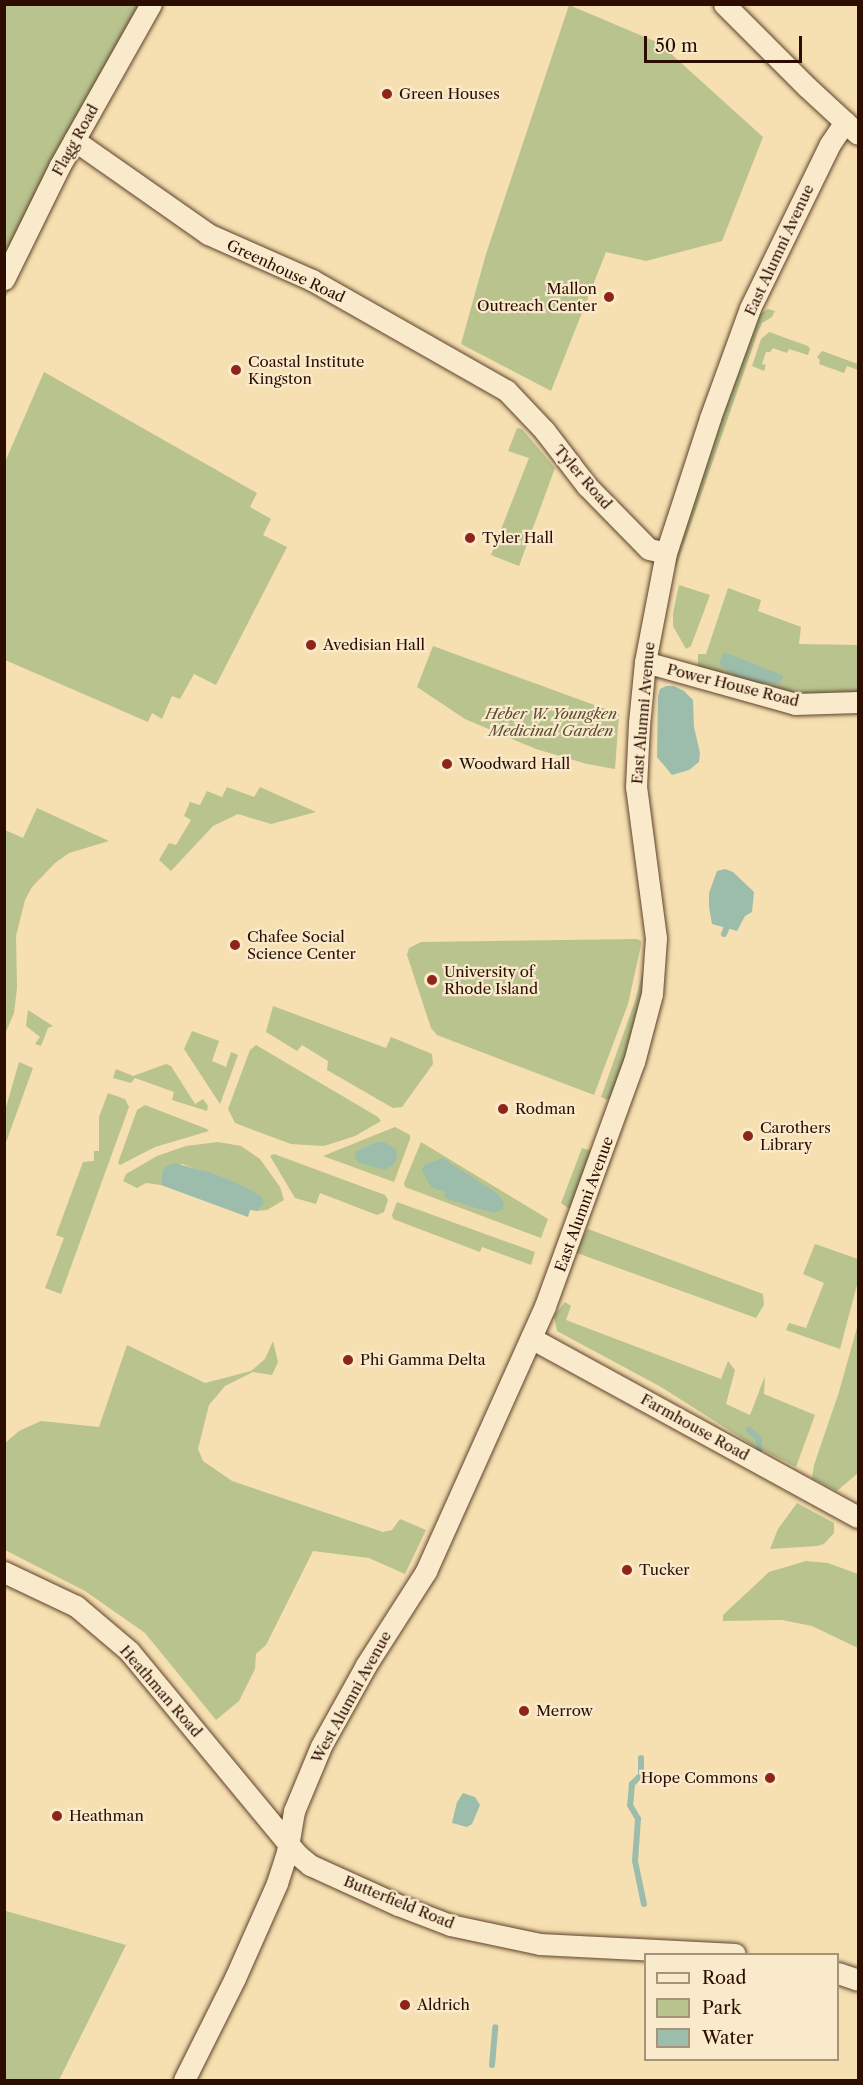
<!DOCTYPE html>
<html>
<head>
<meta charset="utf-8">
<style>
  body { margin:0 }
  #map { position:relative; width:863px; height:2085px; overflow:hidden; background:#f6dfb0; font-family:"Libre Caslon Text",serif }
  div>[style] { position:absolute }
  .green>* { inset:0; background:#b8c38e }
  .water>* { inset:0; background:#9dbdac }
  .stream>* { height:6px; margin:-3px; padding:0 3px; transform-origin:3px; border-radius:3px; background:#9dbdac }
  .roads { filter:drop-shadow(0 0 2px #5e422c) drop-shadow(0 0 2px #5e422c) }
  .minor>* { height:21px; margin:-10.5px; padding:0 10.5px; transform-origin:10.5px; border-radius:10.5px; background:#f9eacc }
  .dots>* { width:16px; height:16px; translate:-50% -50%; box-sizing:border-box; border:3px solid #f9eacc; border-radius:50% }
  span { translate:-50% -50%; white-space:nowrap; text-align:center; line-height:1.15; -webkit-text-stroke:4.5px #f9eacc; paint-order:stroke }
  .poi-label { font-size:15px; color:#2c0d00 }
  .left { translate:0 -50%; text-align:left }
  .right { translate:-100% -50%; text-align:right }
  .street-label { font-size:15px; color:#2c0d00 }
  .park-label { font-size:15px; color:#5d4d32; font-style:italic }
  .frame { position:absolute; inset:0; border:6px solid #2c0d00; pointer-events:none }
  .legend { position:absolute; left:644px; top:1953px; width:195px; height:108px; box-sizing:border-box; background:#f9eacc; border:2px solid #a7927a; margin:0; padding:8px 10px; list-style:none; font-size:18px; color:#2c0d00 }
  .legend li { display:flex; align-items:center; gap:12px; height:30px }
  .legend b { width:30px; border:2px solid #a7927a }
  .scale { position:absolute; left:644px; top:36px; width:158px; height:27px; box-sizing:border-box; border:3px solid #2c0d00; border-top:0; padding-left:8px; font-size:18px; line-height:21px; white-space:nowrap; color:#2c0d00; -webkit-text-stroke:4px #f9eacc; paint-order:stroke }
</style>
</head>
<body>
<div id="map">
  <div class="green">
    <div style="clip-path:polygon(5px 5px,160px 5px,72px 161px,5px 299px)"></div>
    <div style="clip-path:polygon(569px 5px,659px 43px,763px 137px,722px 241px,646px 261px,606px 252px,551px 391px,461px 344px,486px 254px)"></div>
    <div style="clip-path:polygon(768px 309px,775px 311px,772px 317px,762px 323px,758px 332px,676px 567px,673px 569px,688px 512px,757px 316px)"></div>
    <div style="clip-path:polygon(769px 332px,808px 346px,810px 349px,808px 355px,789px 349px,787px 353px,773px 348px,770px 352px,766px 352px,762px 364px,766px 365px,764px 371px,752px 366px,761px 339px)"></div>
    <div style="clip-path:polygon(822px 351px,858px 364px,858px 370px,847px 366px,844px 373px,819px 364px,820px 360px,817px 357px)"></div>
    <div style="clip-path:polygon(44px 372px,257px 493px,250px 507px,271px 519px,263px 535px,287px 547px,216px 685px,194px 674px,180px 699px,172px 696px,162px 719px,152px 713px,148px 722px,5px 660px,5px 462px)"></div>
    <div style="clip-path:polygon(517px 428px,522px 429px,555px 468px,519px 566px,491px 555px,529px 458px,508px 451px)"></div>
    <div style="clip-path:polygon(679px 585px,710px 595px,691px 646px,686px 649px,673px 626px,673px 613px)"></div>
    <div style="clip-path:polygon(728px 588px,761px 600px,758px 611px,801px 627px,799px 644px,858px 645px,858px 697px,771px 691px,698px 669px,698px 654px,706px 654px)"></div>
    <div style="clip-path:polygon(433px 646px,619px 714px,615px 769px,587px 764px,536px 749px,465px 719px,417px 687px)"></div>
    <div style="clip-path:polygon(227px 787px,254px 797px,260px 787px,316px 812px,271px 824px,238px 814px,213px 826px,171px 871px,159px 860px,169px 843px,176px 845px,191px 820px,184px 816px,190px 802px,200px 805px,207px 791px,222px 797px)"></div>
    <div style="clip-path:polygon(37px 808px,109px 841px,69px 853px,55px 863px,32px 887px,25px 900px,16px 936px,17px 988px,14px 1013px,5px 1034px,5px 830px,23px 838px)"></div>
    <div style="clip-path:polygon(637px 939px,641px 941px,641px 945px,628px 1004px,594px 1095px,437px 1035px,431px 1028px,407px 955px,409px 948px,421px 942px)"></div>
    <div style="clip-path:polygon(644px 968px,643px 986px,630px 1043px,612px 1097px,607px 1100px,601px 1097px,635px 1001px)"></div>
    <div style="clip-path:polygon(273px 1006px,386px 1048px,391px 1037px,408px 1044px,432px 1054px,433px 1064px,402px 1107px,393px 1108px,327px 1070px,328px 1061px,302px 1045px,297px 1051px,266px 1032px)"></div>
    <div style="clip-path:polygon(28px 1010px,53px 1026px,48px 1028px,41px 1046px,35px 1044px,40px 1037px,26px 1026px)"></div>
    <div style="clip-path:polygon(192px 1031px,219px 1041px,212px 1061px,226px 1067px,231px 1052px,238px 1055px,220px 1104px,184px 1049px)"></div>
    <div style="clip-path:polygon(256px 1045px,378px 1117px,381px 1121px,355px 1136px,324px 1146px,291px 1144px,235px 1123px,228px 1109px,250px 1050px)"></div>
    <div style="clip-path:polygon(19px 1062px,33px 1068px,5px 1145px,5px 1111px)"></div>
    <div style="clip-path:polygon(166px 1064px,171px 1066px,195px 1104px,203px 1099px,208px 1106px,207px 1111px,172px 1100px,174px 1092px,135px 1078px,131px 1083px,113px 1078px,116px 1069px,133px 1076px)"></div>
    <div style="clip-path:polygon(108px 1093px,125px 1099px,129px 1107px,61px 1294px,45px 1288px,64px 1238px,56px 1235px,83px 1162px,94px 1161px,94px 1151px,99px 1151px,99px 1117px)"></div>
    <div style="clip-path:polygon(145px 1105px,207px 1129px,209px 1131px,155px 1147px,120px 1165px,118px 1163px,137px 1110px)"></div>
    <div style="clip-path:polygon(395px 1127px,410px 1135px,410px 1139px,394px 1182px,323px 1156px)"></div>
    <div style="clip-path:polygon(218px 1142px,241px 1146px,260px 1159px,280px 1187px,284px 1200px,267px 1210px,257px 1211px,264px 1204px,244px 1186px,182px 1164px,162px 1172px,161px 1185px,146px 1183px,137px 1188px,123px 1181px,126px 1174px,157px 1156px,186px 1146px)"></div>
    <div style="clip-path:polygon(421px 1142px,548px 1219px,541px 1238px,405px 1187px,404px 1183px)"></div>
    <div style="clip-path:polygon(582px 1148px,592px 1151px,572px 1208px,568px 1208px,561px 1203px)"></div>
    <div style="clip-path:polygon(274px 1154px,385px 1195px,388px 1200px,384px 1212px,377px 1215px,320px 1193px,316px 1204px,295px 1198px,270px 1156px)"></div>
    <div style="clip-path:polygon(397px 1202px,535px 1252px,531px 1265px,482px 1247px,480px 1252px,393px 1219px,392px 1215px)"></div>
    <div style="clip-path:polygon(588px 1229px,763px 1294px,764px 1305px,756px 1318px,577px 1253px,578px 1244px)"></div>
    <div style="clip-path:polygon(815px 1244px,858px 1259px,858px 1281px,840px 1349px,786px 1330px,789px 1323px,806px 1328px,824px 1283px,803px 1274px)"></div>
    <div style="clip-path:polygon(565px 1302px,571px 1306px,566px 1320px,721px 1379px,728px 1361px,735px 1370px,726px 1404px,750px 1415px,765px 1376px,764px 1394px,815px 1415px,796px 1467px,754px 1446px,661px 1387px,557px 1331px,554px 1316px)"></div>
    <div style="clip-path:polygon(858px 1324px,858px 1473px,837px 1491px,812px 1478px,814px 1465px,839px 1392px)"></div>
    <div style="clip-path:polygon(273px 1341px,278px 1362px,272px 1375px,253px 1372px,225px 1386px,209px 1405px,198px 1449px,203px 1461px,232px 1481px,383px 1532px,392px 1530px,400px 1519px,426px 1530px,405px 1574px,369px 1558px,313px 1551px,266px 1645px,256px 1654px,255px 1669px,239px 1701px,216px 1720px,145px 1633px,85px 1591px,5px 1550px,5px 1443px,19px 1431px,41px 1421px,99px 1427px,127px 1345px,205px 1383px,251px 1371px,265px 1359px)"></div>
    <div style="clip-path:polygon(797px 1503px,834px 1523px,834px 1533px,824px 1544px,817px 1546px,770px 1549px,778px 1529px)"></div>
    <div style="clip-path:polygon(806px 1561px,828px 1563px,858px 1574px,858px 1648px,812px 1626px,782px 1620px,723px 1621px,723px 1615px,769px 1572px)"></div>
    <div style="clip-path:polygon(6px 1911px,126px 1945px,59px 2080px,5px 2080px)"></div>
  </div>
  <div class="water">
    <div style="clip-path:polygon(724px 652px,782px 675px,783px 678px,779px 683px,771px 684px,739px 678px,719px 664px)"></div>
    <div style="clip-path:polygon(666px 686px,674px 686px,684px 691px,693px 700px,694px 727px,700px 753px,699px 762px,689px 770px,672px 775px,657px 757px,658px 696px,660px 689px)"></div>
    <div style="clip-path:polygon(725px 869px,733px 872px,754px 892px,752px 912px,745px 916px,737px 931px,712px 924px,709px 907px,709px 893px,717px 871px)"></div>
    <div style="clip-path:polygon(376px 1142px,384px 1142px,396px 1149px,397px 1157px,393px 1165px,385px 1170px,359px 1163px,355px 1158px,355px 1152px)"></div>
    <div style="clip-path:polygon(443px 1158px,498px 1194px,504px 1203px,503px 1209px,494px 1213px,479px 1209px,445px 1198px,445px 1192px,431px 1187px,422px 1171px,424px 1165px)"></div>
    <div style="clip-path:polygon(174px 1163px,212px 1173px,244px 1186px,262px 1197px,264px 1204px,257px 1211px,250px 1210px,248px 1217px,161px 1185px,162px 1172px,166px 1166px)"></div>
    <div style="clip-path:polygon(463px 1793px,475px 1797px,480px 1805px,472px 1824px,467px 1827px,452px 1823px,457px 1802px)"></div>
  </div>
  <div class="stream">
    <div style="left:724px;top:934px;width:8px;rotate:-67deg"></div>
    <div style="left:749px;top:1430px;width:13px;rotate:42deg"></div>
    <div style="left:759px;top:1439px;width:13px;rotate:90deg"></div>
    <div style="left:641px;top:1758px;width:17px;rotate:90deg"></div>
    <div style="left:641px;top:1775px;width:13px;rotate:135deg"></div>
    <div style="left:632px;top:1784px;width:21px;rotate:95deg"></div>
    <div style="left:630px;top:1805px;width:16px;rotate:60deg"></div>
    <div style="left:638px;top:1819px;width:42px;rotate:94.1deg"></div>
    <div style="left:635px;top:1861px;width:44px;rotate:78.2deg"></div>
    <div style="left:492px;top:2065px;width:38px;rotate:-85deg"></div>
  </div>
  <div class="roads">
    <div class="minor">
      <div style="left:724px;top:4px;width:117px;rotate:45deg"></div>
      <div style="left:807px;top:87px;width:69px;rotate:42.7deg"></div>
      <div style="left:74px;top:140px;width:164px;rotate:35deg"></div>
      <div style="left:208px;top:234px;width:114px;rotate:23.9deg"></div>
      <div style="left:312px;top:280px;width:223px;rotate:29.6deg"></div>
      <div style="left:506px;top:390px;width:55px;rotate:46.5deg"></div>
      <div style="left:544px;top:430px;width:71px;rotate:52.5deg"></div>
      <div style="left:587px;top:486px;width:88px;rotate:45.5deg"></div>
      <div style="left:649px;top:549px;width:17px;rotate:13deg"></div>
      <div style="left:4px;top:279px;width:125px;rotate:-63.8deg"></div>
      <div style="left:59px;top:167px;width:187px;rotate:-60.6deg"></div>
      <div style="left:645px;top:662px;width:156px;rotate:15.6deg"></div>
      <div style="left:795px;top:704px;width:63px;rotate:-1.8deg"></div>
      <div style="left:531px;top:1338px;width:373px;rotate:28.7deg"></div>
      <div style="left:4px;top:1572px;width:80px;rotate:25.3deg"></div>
      <div style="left:76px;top:1606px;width:70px;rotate:40.3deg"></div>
      <div style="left:129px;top:1651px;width:265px;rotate:50.4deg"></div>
      <div style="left:298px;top:1855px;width:16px;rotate:40deg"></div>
      <div style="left:310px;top:1865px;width:97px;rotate:24.4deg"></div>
      <div style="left:398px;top:1905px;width:56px;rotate:21deg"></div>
      <div style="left:450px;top:1925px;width:92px;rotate:11.9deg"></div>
      <div style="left:540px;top:1944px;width:195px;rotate:2.9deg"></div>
      <div style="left:838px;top:1973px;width:21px;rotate:19deg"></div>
      <div style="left:184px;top:2080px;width:114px;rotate:-63.4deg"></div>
      <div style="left:235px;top:1978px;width:104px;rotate:-66.1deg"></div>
      <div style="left:277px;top:1883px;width:33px;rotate:-72deg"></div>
      <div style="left:287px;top:1852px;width:42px;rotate:-80.3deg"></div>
      <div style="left:294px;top:1811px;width:70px;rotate:-67.4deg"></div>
      <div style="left:321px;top:1746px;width:93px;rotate:-60.9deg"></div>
      <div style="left:366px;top:1665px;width:112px;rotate:-57.4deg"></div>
      <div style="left:426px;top:1571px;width:290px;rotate:-65.8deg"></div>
      <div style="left:545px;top:1306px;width:260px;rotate:-70deg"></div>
      <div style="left:634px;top:1062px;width:70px;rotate:-75.2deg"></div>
      <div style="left:652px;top:994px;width:56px;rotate:-85.9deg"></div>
      <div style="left:656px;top:938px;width:152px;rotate:-97.5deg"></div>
      <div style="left:636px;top:787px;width:64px;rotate:-87.3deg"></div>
      <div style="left:639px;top:723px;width:61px;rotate:-84.4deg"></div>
      <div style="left:645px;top:662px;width:111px;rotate:-79.1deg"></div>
      <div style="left:666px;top:553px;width:142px;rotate:-71.9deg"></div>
      <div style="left:710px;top:418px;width:117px;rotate:-70deg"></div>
      <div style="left:750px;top:308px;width:182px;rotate:-64deg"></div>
      <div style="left:830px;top:144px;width:27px;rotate:-56deg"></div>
    </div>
  </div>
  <div class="dots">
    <div style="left:387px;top:94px;background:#8f2418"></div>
    <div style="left:609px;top:297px;background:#8f2418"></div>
    <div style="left:236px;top:370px;background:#8f2418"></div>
    <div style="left:470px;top:538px;background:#8f2418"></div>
    <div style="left:311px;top:645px;background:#8f2418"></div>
    <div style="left:447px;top:764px;background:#8f2418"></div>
    <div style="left:235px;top:945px;background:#8f2418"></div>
    <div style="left:432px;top:980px;background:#8f2418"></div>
    <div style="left:503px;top:1109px;background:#8f2418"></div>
    <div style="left:748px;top:1136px;background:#8f2418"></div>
    <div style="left:348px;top:1360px;background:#8f2418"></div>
    <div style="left:627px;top:1570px;background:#8f2418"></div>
    <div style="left:524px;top:1711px;background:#8f2418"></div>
    <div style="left:770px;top:1778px;background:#8f2418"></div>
    <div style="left:57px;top:1816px;background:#8f2418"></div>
    <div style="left:405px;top:2005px;background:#8f2418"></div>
  </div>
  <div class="poi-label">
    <span class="left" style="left:399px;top:94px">Green Houses</span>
    <span class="right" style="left:597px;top:297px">Mallon<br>Outreach Center</span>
    <span class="left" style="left:248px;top:370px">Coastal Institute<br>Kingston</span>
    <span class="left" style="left:482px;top:538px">Tyler Hall</span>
    <span class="left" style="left:323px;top:645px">Avedisian Hall</span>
    <span class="left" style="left:459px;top:764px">Woodward Hall</span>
    <span class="left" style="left:247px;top:945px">Chafee Social<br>Science Center</span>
    <span class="left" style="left:444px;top:980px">University of<br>Rhode Island</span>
    <span class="left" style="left:515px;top:1109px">Rodman</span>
    <span class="left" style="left:760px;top:1136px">Carothers<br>Library</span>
    <span class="left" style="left:360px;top:1360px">Phi Gamma Delta</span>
    <span class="left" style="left:639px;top:1570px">Tucker</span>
    <span class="left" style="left:536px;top:1711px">Merrow</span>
    <span class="right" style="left:758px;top:1778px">Hope Commons</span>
    <span class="left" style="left:69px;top:1816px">Heathman</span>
    <span class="left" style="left:417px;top:2005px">Aldrich</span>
  </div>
  <div class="street-label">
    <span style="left:75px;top:140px;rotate:-61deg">Flagg Road</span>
    <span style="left:779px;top:250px;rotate:-65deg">East Alumni Avenue</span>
    <span style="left:286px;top:271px;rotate:25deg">Greenhouse Road</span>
    <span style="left:583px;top:477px;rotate:49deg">Tyler Road</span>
    <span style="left:733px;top:685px;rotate:14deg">Power House Road</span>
    <span style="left:643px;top:713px;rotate:-85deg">East Alumni Avenue</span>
    <span style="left:584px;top:1204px;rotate:-70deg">East Alumni Avenue</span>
    <span style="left:695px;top:1427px;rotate:29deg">Farmhouse Road</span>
    <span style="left:161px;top:1691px;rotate:49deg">Heathman Road</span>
    <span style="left:351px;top:1697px;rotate:-61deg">West Alumni Avenue</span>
    <span style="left:399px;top:1902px;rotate:22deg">Butterfield Road</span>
  </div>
  <div class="park-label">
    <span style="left:551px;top:722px">Heber W. Youngken<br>Medicinal Garden</span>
  </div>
  <div class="frame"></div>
  <ul class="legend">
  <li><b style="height:8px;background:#f9eacc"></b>Road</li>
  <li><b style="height:16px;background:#b8c38e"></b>Park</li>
  <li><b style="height:16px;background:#9dbdac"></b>Water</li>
  </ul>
  <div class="scale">50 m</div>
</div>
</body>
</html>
